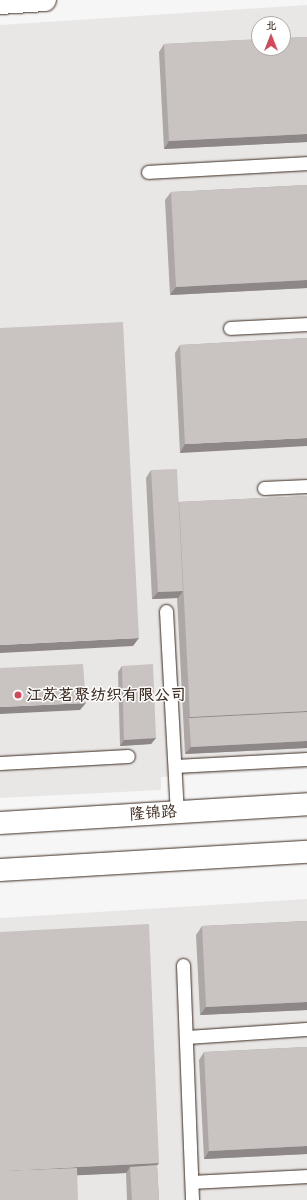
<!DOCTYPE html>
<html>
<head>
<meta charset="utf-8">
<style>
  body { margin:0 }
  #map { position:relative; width:307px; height:1200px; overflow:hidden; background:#f7f6f6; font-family:Caveat,"LXGW WenKai TC",sans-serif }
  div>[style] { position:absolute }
  .built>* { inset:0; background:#e9e7e6 }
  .roads { filter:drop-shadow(0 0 1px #3b2a1e) drop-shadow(0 0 1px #3b2a1e) }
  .service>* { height:13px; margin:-6.5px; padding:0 6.5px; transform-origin:6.5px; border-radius:6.5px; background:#fff }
  .minor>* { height:22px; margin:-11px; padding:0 11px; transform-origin:11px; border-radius:11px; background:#fff }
  .secondary>* { height:22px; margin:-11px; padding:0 11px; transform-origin:11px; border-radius:11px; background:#fff }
  .wall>* { inset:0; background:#ada8a6 }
  .shaded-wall>* { inset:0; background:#8d8887 }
  .building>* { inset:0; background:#c9c3c1 }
  .dots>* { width:11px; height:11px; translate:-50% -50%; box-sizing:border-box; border:2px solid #fff; border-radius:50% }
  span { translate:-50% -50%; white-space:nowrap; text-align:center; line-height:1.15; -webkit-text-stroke:3px #fff; paint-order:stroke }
  .poi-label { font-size:16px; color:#3b2a1e; font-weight:700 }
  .left { translate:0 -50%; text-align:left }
  .street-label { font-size:16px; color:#3b2a1e }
  .north { position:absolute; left:251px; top:16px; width:40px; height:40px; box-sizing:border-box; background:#fff; border:1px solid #b1aaa5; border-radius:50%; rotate:0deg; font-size:11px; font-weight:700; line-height:16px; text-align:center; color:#3b2a1e }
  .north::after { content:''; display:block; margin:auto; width:14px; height:18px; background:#d1495b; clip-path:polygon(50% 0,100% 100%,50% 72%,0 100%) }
</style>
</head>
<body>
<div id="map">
  <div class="built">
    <div style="clip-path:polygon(evenodd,307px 5px,307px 769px,161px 777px,161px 790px,0 798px,0 25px,307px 5px,259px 24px,283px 24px,283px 48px,259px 48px,259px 24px)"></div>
    <div style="clip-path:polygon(307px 899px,307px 1200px,0 1200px,0 918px)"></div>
  </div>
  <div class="roads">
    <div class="service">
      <div style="left:148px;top:172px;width:159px;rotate:-3.2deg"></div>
      <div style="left:230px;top:328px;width:77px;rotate:-3deg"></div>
      <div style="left:264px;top:488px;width:43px;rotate:-2.7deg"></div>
      <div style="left:166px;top:611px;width:201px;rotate:86.9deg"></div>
      <div style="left:0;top:763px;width:128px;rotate:-3.1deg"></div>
      <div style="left:175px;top:766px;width:132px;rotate:-3deg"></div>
      <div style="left:183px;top:965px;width:235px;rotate:87.8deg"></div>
      <div style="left:186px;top:1037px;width:121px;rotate:-3.8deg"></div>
      <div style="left:192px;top:1182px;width:115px;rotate:-3deg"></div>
    </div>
    <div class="minor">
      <div style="left:0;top:3px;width:45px;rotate:-3.8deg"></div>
    </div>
    <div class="secondary">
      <div style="left:0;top:823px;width:308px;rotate:-3.5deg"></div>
      <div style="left:0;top:870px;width:308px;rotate:-3.4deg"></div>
    </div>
  </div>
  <div class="wall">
    <div style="clip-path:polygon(307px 37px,307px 142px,164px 149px,159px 52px,164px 44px)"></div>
    <div style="clip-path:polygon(307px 185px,307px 288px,170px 295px,165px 200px,171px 192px)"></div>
    <div style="clip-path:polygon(307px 338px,180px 453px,175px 353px,180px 345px)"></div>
    <div style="clip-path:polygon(151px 470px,178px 502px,307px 496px,307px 748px,185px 754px,177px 598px,152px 599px,146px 478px)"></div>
    <div style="clip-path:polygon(122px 666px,156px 738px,151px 744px,120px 746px,118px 672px)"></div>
    <div style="clip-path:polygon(307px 921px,307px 1010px,200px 1015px,196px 935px,202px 926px)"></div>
    <div style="clip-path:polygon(0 932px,157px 1165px,159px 1200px,127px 1200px,126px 1173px,77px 1175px)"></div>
    <div style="clip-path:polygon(307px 1047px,307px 1154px,204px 1159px,199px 1060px,204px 1052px)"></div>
  </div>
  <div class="shaded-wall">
    <div style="clip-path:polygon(307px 134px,307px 142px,164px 149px,169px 141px)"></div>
    <div style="clip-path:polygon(307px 280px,307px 288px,170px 295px,176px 287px)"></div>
    <div style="clip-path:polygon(307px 438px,307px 446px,180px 453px,185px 444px)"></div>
    <div style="clip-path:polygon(183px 591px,178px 598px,152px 599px,158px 592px)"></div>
    <div style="clip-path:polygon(139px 638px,133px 646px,0 653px,0 645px)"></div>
    <div style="clip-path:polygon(86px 703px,80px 710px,0 714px,0 707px)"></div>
    <div style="clip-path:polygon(307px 711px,307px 719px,189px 718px,190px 717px)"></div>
    <div style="clip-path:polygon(156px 738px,151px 744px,120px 746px,124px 740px)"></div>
    <div style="clip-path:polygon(307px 741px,307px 748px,185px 754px,191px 747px)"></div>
    <div style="clip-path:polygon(307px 1002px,307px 1010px,200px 1015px,206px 1007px)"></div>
    <div style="clip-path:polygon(307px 1146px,307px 1154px,204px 1159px,209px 1151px)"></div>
    <div style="clip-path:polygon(159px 1163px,153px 1171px,130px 1167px,126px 1173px,0 1179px,0 1171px)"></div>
  </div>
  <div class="building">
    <div style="clip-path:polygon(307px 37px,307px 134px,169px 141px,164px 44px,259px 39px,259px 48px,283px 48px,283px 38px)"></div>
    <div style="clip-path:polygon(307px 185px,307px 280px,176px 287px,171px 192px)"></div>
    <div style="clip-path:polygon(123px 322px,139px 638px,0 645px,0 328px)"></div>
    <div style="clip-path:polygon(307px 338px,307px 438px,185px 444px,180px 345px)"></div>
    <div style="clip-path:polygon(177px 469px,183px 591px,158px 592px,151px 470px)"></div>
    <div style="clip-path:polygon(307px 496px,307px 711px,190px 717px,179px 502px)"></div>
    <div style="clip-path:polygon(83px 664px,86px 703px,0 707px,0 668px)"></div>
    <div style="clip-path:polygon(153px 664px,156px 738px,124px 740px,122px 666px)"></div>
    <div style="clip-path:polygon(307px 712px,307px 741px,191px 747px,189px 718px)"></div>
    <div style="clip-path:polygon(307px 921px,307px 1002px,206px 1007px,202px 926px)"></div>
    <div style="clip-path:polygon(149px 924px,159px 1163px,0 1171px,0 932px)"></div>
    <div style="clip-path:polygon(307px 1047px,307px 1146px,209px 1151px,204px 1052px)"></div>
    <div style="clip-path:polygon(157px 1165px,159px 1200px,132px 1200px,130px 1167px)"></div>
    <div style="clip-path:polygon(77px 1168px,78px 1200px,0 1200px,0 1171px)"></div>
  </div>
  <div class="dots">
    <div style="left:18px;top:695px;background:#d1495b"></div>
  </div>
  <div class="poi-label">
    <span class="left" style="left:26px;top:695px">江苏茗聚纺织有限公司</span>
  </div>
  <div class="street-label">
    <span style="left:153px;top:813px;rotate:-4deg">隆锦路</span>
  </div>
  <div class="north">北</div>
</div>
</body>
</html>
